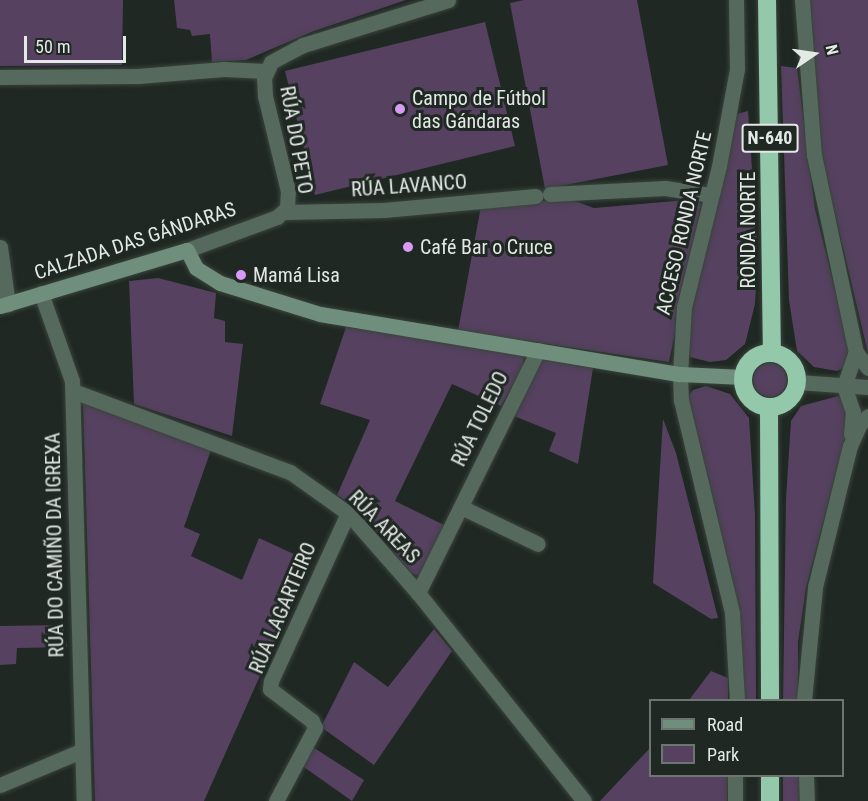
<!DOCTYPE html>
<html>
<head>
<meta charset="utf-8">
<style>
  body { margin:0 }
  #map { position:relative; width:868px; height:801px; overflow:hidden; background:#1f2822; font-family:"Roboto Condensed",sans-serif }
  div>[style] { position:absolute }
  .green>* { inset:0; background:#564160 }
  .round { border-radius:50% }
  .roads { filter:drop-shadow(0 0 2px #3a433d) drop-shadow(0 0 2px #3a433d) }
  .street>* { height:15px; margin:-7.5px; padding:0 7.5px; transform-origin:7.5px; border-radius:7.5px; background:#55695d }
  .secondary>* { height:15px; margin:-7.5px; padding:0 7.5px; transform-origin:7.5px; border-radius:7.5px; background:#6f8f7c }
  .highway>* { height:18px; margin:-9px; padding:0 9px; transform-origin:9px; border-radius:9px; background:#94c8aa }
  .highway>.ring { margin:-9px; padding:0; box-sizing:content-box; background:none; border:18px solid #94c8aa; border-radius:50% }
  .dots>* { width:16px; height:16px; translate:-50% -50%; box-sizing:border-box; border:3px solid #1f2822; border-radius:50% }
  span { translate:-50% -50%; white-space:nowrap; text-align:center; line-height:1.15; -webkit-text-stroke:6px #1f2822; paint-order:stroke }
  .shield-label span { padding:2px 4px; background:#1f2822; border:2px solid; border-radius:4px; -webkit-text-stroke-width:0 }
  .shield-label { font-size:18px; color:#e3e9e5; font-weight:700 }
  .poi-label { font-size:20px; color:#e3e9e5 }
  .left { translate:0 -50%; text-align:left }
  .street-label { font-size:20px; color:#e3e9e5 }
  .legend { position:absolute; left:649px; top:699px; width:195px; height:78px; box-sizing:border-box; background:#1f2822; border:2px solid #6d7570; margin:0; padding:8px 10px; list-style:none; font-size:18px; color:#e3e9e5 }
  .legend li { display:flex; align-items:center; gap:12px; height:30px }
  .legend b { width:30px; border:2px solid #6d7570 }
  .north { position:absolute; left:784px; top:24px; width:60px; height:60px; -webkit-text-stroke:4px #1f2822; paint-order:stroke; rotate:77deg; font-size:16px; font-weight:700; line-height:24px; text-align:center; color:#e3e9e5 }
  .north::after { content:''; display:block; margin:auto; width:21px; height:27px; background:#e3e9e5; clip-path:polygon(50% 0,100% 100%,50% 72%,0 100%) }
  .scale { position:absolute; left:24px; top:36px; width:102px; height:27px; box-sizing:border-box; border:3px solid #e3e9e5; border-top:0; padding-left:8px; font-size:18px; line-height:21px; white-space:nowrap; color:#e3e9e5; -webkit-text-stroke:4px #1f2822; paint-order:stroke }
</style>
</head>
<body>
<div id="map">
  <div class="green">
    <div style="clip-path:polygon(0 0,123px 0,122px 65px,0 66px)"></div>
    <div style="clip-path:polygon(174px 0,406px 0,314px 31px,246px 60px,212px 62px,210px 34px,192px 36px,190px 30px,177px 28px)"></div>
    <div style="clip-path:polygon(524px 0,637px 0,668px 165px,545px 189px,510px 3px)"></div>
    <div style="clip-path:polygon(810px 0,868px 0,868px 353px,822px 159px)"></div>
    <div style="clip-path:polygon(485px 22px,515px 146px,315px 195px,285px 71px)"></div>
    <div style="clip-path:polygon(781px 66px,797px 68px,815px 209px,849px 346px,849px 365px,837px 371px,814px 367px,797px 351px,789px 300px)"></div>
    <div style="clip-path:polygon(748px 111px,758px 256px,755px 304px,745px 344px,726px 360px,710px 362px,690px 357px,688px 327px,737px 114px)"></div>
    <div style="clip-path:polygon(569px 199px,594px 208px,698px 199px,701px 205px,669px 362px,458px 331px,481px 206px)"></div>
    <div style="clip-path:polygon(158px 278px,216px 293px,214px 318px,225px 321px,225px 342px,243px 344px,232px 436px,134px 404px,129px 281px)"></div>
    <div style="clip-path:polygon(346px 327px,524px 354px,523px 367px,501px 406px,452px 384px,395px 501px,444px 525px,419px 576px,411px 573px,358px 508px,337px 495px,370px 420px,320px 404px)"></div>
    <div style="clip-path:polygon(541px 359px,593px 368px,578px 464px,549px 451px,556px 433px,514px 416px)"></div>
    <div class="round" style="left:753px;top:363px;width:34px;height:34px"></div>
    <div style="clip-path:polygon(706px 386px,730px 394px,749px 418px,755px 515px,756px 700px,743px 700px,732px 577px,703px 474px,687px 398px,693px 390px)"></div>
    <div style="clip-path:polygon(838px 396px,845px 400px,851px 416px,806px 588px,798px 642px,798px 700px,783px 700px,786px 498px,791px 421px,801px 406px)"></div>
    <div style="clip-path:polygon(83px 402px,212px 447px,184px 527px,200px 534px,191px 556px,242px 580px,259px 538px,311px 562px,204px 801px,95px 801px)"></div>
    <div style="clip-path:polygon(663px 419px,676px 453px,718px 618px,711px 619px,653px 583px)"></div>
    <div style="clip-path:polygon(63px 625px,67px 647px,17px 648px,16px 664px,0 665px,0 626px)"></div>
    <div style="clip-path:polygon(434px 629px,452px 651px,374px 765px,321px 727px,354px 662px,388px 687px)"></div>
    <div style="clip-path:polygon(711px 671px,728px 678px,728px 700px,689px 700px)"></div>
    <div style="clip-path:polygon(311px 746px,364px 780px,352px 801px,301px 765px)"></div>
    <div style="clip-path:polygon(650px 748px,650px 776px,728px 776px,727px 801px,600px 801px)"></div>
    <div style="clip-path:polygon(783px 776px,799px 776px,800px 801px,783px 801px)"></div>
  </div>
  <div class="roads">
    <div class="street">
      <div style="left:736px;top:0;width:69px;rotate:89.2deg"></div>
      <div style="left:737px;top:69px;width:99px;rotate:100.5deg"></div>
      <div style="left:719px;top:166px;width:145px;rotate:103.9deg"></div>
      <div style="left:684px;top:307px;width:67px;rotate:93.4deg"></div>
      <div style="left:680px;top:374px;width:26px;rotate:88deg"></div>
      <div style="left:681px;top:400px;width:219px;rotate:76.5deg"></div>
      <div style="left:732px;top:613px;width:87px;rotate:86.7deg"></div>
      <div style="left:802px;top:0;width:155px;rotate:85.6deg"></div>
      <div style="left:814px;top:155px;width:201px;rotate:78deg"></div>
      <div style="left:856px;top:352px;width:20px;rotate:53deg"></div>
      <div style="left:0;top:77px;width:138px;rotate:-0.4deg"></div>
      <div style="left:138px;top:76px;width:86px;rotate:-4.7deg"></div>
      <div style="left:224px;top:69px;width:42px;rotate:2.7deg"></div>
      <div style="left:550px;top:194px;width:115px;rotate:-3deg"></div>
      <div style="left:665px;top:188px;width:47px;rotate:8.7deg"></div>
      <div style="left:285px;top:212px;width:99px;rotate:-1.2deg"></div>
      <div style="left:384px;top:210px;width:152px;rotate:-5.3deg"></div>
      <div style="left:0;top:247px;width:58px;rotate:82deg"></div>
      <div style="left:187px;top:250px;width:96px;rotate:-20.1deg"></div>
      <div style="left:277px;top:217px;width:13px;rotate:-42deg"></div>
      <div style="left:287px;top:208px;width:17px;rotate:-87deg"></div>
      <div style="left:288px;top:191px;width:98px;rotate:-103.6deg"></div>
      <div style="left:265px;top:96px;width:18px;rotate:-93deg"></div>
      <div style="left:264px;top:78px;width:17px;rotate:-66deg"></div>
      <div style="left:271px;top:62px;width:36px;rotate:-28deg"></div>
      <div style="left:303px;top:45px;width:152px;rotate:-17.2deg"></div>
      <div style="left:41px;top:293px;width:93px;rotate:70.6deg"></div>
      <div style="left:72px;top:381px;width:420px;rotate:88.4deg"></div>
      <div style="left:798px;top:382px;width:70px;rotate:4.1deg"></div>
      <div style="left:73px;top:391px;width:232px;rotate:20.5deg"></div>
      <div style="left:290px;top:472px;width:71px;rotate:35.3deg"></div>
      <div style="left:348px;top:513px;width:106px;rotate:48.8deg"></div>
      <div style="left:418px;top:593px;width:266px;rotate:51.4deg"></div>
      <div style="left:851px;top:434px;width:22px;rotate:-85deg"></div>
      <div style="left:853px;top:412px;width:28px;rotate:-109deg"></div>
      <div style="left:844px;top:386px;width:36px;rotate:-71deg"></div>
      <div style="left:461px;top:507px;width:85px;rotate:25.7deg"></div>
      <div style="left:418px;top:593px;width:271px;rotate:-63.7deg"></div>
      <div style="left:804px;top:700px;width:114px;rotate:-84.4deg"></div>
      <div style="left:815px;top:587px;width:145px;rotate:-76.1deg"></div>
      <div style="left:850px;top:446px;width:24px;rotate:-66deg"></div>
      <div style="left:860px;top:424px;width:11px;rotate:-45deg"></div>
      <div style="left:806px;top:776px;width:25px;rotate:88deg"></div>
      <div style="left:0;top:785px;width:88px;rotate:-22.8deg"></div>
      <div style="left:276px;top:801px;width:83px;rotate:-61.9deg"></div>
      <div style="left:315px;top:728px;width:8px;rotate:-113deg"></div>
      <div style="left:312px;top:721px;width:53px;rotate:-142.7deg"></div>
      <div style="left:270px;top:689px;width:8px;rotate:-83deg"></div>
      <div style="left:271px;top:681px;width:185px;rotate:-65.4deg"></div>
      <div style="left:735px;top:801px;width:25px;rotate:-90deg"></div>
    </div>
    <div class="secondary">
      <div style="left:0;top:306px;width:195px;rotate:-16.7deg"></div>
      <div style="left:187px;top:250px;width:20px;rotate:63deg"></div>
      <div style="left:196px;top:268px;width:28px;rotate:32deg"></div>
      <div style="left:220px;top:283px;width:105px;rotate:17.2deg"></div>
      <div style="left:320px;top:314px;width:365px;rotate:9.5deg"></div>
      <div style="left:680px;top:374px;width:63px;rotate:2.7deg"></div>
    </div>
    <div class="highway">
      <div style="left:767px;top:0;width:352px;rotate:89.2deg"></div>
      <div class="ring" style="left:743px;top:353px;width:36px;height:36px"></div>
      <div style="left:769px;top:407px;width:293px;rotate:89.8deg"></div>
      <div style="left:770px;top:801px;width:25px;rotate:-90deg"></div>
    </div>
  </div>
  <div class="dots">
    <div style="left:400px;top:109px;background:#d99af7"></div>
    <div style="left:408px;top:247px;background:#d99af7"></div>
    <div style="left:241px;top:275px;background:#d99af7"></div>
  </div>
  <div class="shield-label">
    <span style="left:770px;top:138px">N-640</span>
  </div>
  <div class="poi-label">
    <span class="left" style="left:412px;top:110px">Campo de Fútbol<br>das Gándaras</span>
    <span class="left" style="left:420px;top:247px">Café Bar o Cruce</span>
    <span class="left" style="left:253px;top:275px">Mamá Lisa</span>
  </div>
  <div class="street-label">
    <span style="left:296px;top:140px;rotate:80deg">RÚA DO PETO</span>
    <span style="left:409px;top:186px;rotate:-4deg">RÚA LAVANCO</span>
    <span style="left:684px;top:223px;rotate:-77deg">ACCESO RONDA NORTE</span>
    <span style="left:748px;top:230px;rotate:-90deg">RONDA NORTE</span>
    <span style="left:135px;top:241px;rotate:-18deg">CALZADA DAS GÁNDARAS</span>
    <span style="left:480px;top:419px;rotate:-64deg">RÚA TOLEDO</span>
    <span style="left:384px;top:527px;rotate:46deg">RÚA AREAS</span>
    <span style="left:55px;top:545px;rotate:-91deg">RÚA DO CAMIÑO DA IGREXA</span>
    <span style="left:283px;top:608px;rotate:-67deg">RÚA LAGARTEIRO</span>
  </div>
  <ul class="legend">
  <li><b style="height:8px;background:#6f8f7c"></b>Road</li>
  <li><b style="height:16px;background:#564160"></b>Park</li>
  </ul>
  <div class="north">N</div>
  <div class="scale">50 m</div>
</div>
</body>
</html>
